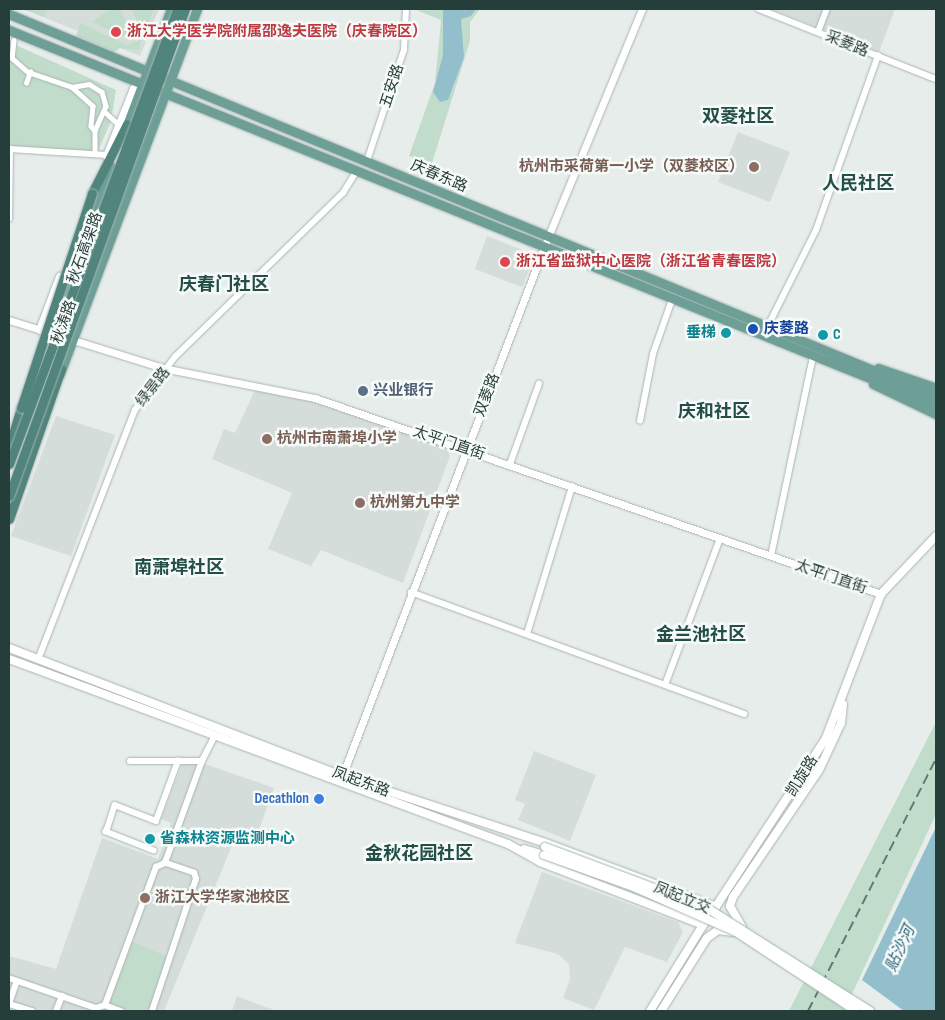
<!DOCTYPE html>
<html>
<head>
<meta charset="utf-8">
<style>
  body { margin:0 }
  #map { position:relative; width:945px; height:1020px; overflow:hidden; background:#e6edeb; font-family:"Sofia Sans Condensed","Noto Sans SC",sans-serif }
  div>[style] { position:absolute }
  .built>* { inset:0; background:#d4ddda }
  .green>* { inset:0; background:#c1dccb }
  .water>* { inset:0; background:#93bfcd }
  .roads { filter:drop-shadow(0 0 1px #a9b5b2) drop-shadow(0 0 1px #a9b5b2) }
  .pedestrian>* { height:4.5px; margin:-2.25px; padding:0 2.25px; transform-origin:2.25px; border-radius:2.25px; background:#fff }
  .minor>* { height:5.5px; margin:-2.75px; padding:0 2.75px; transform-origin:2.75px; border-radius:2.75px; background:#fff }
  .tertiary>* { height:7px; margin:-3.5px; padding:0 3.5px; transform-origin:3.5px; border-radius:3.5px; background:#fff }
  .secondary>* { height:8px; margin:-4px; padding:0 4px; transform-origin:4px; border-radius:4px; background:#fff }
  .primary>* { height:9px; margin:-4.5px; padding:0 4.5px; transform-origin:4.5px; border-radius:4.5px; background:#6e9f97 }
  .trunk>* { height:9px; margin:-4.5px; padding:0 4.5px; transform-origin:4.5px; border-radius:4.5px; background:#51847c }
  .rail>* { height:2px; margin-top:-1px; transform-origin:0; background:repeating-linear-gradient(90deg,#617975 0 10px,transparent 0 15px) }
  .bridges { filter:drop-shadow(0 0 1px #a2b5b0) drop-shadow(0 0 1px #a2b5b0) }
  .secondary-bridge>* { height:8px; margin:-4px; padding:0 4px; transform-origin:4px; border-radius:4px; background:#fff }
  .trunk-bridge>* { height:9px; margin:-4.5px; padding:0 4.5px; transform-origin:4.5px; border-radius:4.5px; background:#51847c }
  .dots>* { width:14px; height:14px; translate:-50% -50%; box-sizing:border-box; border:2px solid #f6faf8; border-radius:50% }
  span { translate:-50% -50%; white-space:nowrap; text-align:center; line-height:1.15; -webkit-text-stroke:5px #f6faf8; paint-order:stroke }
  .health-label { font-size:15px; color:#be3a42; font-weight:700 }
  .left { translate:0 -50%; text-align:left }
  .street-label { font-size:15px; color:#263e3a }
  .education-label { font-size:15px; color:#785e54; font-weight:700 }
  .right { translate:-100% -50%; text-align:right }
  .transit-label { font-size:15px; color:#164399; font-weight:700 }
  .culture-label { font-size:15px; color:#0d838f; font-weight:700 }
  .service-label { font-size:15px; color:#4e5e75; font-weight:700 }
  .shop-label { font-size:15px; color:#366cbe; font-weight:700 }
  .water-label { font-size:16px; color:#246176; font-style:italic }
  .quarter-label { font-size:18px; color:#234f48; font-weight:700 }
  .frame { position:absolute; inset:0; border:10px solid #263e3a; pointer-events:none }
</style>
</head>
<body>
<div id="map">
  <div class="built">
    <div style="clip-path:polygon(23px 9px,159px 9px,140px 56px)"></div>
    <div style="clip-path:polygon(771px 9px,895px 9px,879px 52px)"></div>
    <div style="clip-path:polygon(738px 132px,790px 152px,770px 202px,718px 182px)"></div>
    <div style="clip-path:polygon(487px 236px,535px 255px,522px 287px,475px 269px)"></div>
    <div style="clip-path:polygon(255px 390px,313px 402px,446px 447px,450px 456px,403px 583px,321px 550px,311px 566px,268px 549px,292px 493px,212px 459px,224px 429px,235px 433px)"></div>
    <div style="clip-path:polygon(56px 416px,115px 435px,71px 556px,11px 536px)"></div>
    <div style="clip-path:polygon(534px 751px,596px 775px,570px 841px,518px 820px,525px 804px,515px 800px)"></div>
    <div style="clip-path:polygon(185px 757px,274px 788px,254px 843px,233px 843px,164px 1011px,9px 1011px,9px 956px,56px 969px,102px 838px,158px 859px,171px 823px,161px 819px)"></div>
    <div style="clip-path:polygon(542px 872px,678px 922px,683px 932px,667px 962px,625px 947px,594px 1010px,563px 998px,570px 979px,569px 964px,558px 954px,515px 943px)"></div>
    <div style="clip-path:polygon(237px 996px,244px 999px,277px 1011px,232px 1011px)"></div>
  </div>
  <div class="green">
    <div style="clip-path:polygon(23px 9px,45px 9px,46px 12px,44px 17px)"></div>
    <div style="clip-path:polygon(111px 9px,120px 9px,131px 34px,125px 37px,92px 22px)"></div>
    <div style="clip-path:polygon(132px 9px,154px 9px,145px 32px,139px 29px)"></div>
    <div style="clip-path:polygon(414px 9px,480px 9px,470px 22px,470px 41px,432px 163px,409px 156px,435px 83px,441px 20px)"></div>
    <div style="clip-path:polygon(80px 23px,127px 45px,142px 39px,138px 50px,120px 48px,114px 52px,76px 36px)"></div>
    <div style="clip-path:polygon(9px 42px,116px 90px,111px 121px,95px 158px,9px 147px)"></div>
    <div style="clip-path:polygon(936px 722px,936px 814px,844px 1011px,789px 1011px)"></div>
    <div style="clip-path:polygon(128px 940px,168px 957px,152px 1011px,121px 1011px,105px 1005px)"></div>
  </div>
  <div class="water">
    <div style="clip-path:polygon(443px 9px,476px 9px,471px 16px,461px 19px,464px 57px,448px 100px,440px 102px,433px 92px,443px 55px)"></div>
    <div style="clip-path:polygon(936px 827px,936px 1011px,904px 1011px,862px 980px)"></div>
  </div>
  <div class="roads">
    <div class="pedestrian">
      <div style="left:14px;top:40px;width:18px;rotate:96deg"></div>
      <div style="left:12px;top:58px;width:21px;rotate:41deg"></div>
      <div style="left:28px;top:72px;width:46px;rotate:18.8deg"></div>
      <div style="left:72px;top:87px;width:17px;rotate:-10deg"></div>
      <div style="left:89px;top:84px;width:15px;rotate:32deg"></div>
      <div style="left:102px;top:92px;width:15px;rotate:74deg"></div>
      <div style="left:106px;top:106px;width:27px;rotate:114deg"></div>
      <div style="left:95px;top:131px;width:23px;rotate:90deg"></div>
      <div style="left:26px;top:83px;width:12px;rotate:-70deg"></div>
      <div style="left:72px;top:87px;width:28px;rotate:42deg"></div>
      <div style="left:93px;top:106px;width:20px;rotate:96deg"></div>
      <div style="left:91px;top:126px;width:6px;rotate:51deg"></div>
      <div style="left:105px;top:112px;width:15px;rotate:42deg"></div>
    </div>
    <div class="minor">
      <div style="left:759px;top:9px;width:190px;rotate:21.6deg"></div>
      <div style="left:818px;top:32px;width:25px;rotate:-69deg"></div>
      <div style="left:9px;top:149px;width:98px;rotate:3.5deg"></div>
      <div style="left:367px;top:161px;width:117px;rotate:-71.6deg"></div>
      <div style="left:404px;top:50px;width:41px;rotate:-87.2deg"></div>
      <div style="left:9px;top:219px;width:70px;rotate:-89.2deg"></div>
      <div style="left:768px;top:326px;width:107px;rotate:-63.4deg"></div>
      <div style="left:816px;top:230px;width:185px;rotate:-70.4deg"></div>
      <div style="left:640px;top:421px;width:68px;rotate:-79deg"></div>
      <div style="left:653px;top:354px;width:57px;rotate:-70.6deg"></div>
      <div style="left:510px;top:464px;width:85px;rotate:-70.1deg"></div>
      <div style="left:771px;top:556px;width:203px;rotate:-78.1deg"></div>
      <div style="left:411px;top:592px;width:355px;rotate:20.1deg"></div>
      <div style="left:527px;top:634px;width:154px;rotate:-73deg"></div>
      <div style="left:38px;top:660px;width:268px;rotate:-68.8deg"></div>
      <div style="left:135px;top:410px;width:66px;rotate:-53deg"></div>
      <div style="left:175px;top:357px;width:235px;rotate:-44.3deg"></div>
      <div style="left:343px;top:193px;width:25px;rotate:-58deg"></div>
      <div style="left:665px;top:685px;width:156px;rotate:-69.4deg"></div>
      <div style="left:130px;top:761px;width:72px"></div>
      <div style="left:202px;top:761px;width:28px;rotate:-63deg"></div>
      <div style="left:154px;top:851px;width:52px;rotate:-158.4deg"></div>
      <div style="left:106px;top:832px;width:28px;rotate:-72deg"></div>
      <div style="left:115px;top:805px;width:44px;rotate:21.3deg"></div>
      <div style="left:156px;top:821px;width:64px;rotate:-69.9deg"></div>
      <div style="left:9px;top:978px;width:92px;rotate:19deg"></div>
      <div style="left:96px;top:1008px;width:9px;rotate:-18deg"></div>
      <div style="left:105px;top:1005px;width:17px;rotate:21deg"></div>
      <div style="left:9px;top:1004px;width:24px;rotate:17deg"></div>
      <div style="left:9px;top:1004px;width:24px;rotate:-71deg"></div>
      <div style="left:105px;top:1005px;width:147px;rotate:-69.7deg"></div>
      <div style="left:156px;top:867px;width:10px;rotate:-24deg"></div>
      <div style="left:165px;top:863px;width:109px;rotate:-70.1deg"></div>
      <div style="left:56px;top:1011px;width:16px;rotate:-68deg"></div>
      <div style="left:152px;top:1011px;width:139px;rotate:-71.6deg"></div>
      <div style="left:196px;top:879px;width:6px;rotate:-108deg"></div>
      <div style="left:194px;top:873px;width:31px;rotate:-161deg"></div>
    </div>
    <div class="tertiary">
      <div style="left:9px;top:320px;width:161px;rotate:17.3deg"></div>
      <div style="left:163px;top:368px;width:155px;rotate:11.2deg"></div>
      <div style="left:315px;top:398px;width:599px;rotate:19.1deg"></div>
      <div style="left:341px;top:779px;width:580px;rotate:-69.1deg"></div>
      <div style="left:548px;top:237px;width:247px;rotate:-67.6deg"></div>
    </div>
    <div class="secondary">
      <div style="left:107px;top:156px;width:72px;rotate:-68.1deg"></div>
      <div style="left:134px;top:89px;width:10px;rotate:-29deg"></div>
      <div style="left:40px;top:330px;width:57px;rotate:-69.3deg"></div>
      <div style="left:9px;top:648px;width:357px;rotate:21deg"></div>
      <div style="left:342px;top:776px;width:212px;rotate:18.2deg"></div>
      <div style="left:543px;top:842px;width:185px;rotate:20.6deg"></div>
      <div style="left:9px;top:659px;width:532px;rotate:20.34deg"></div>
      <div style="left:508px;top:844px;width:37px;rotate:29deg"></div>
      <div style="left:540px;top:862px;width:175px;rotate:21.1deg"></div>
      <div style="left:524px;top:849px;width:21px;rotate:17deg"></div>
      <div style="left:713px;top:911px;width:207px;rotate:-56.8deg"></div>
      <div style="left:826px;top:738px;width:154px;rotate:-69.1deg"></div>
      <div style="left:881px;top:594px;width:80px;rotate:-46.5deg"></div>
      <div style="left:742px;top:927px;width:24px;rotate:-120deg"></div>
      <div style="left:730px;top:906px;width:9px;rotate:-72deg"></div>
      <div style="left:733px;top:897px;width:153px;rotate:-55.9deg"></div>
      <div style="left:819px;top:770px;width:52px;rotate:-64.9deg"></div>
      <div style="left:841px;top:723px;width:19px;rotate:-84deg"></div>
      <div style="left:650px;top:1011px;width:105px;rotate:-58.3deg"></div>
      <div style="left:661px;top:1011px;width:86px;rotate:-57.8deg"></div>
      <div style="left:707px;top:938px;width:14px;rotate:-36deg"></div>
      <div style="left:718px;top:930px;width:15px;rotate:8deg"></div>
    </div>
    <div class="primary">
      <div style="left:9px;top:14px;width:1003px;rotate:22.4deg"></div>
      <div style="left:9px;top:30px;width:1000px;rotate:22.02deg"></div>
      <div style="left:125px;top:130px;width:129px;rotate:-69.2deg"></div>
      <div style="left:64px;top:291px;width:134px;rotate:-69.9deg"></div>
      <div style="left:878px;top:368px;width:61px;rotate:19deg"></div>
      <div style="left:59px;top:376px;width:392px;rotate:-69.4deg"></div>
      <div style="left:873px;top:384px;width:70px;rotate:25.5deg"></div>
    </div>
    <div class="trunk">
      <div style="left:92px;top:193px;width:77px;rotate:-63.1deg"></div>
      <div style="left:9px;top:447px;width:41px;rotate:-72.9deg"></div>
      <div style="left:9px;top:519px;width:159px;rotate:-70.9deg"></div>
    </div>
  </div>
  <div class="rail">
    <div style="left:808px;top:1011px;width:283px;rotate:-63.1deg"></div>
  </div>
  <div class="bridges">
    <div class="secondary-bridge">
      <div style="left:545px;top:847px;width:173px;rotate:20.6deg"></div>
      <div style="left:707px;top:908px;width:193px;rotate:32.3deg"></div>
      <div style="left:544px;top:855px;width:98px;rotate:19.7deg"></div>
      <div style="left:636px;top:888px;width:109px;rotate:23.7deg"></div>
      <div style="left:736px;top:932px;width:144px;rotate:33.4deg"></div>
    </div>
    <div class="trunk-bridge">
      <div style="left:21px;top:408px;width:226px;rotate:-71.7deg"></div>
      <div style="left:9px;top:464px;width:485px;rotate:-69.7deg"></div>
      <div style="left:9px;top:496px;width:518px;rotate:-70.13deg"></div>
    </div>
  </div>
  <div class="dots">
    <div style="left:116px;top:32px;background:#e0444e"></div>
    <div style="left:754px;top:167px;background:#8d6e63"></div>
    <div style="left:505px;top:262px;background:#e0444e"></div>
    <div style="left:753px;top:329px;background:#1a4fb4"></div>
    <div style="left:726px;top:333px;background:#0f9aa8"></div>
    <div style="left:823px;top:335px;background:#0f9aa8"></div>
    <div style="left:363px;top:391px;background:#5c6f8a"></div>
    <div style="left:267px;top:439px;background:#8d6e63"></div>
    <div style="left:360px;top:503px;background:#8d6e63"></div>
    <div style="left:319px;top:799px;background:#3f7fe0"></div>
    <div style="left:150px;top:839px;background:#0f9aa8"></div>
    <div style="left:145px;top:898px;background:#8d6e63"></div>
  </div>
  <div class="health-label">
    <span class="left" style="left:127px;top:32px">浙江大学医学院附属邵逸夫医院（庆春院区）</span>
    <span class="left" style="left:516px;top:262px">浙江省监狱中心医院（浙江省青春医院）</span>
  </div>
  <div class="street-label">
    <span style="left:847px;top:44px;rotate:22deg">采菱路</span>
    <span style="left:392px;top:86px;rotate:-72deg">五安路</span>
    <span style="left:439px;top:176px;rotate:23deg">庆春东路</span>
    <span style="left:85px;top:248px;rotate:-70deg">秋石高架路</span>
    <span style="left:64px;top:322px;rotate:-70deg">秋涛路</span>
    <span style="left:153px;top:387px;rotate:-52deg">绿景路</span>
    <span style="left:487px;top:395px;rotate:-69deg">双菱路</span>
    <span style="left:449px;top:443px;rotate:19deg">太平门直街</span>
    <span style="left:831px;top:577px;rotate:19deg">太平门直街</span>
    <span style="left:802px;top:776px;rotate:-58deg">凯旋路</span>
    <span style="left:361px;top:782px;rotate:20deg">凤起东路</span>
    <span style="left:682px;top:898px;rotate:22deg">凤起立交</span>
  </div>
  <div class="education-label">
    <span class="right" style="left:744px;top:167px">杭州市采荷第一小学（双菱校区）</span>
    <span class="left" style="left:277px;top:439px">杭州市南萧埠小学</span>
    <span class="left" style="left:370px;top:503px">杭州第九中学</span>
    <span class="left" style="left:155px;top:898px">浙江大学华家池校区</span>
  </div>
  <div class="transit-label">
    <span class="left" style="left:764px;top:329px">庆菱路</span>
  </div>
  <div class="culture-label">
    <span class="right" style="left:716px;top:333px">垂梯</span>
    <span class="left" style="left:833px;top:335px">C</span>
    <span class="left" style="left:160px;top:839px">省森林资源监测中心</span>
  </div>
  <div class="service-label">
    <span class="left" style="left:373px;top:391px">兴业银行</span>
  </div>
  <div class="shop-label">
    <span class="right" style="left:309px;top:799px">Decathlon</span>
  </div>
  <div class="water-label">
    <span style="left:901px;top:949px;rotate:-65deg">贴沙河</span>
  </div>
  <div class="quarter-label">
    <span style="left:738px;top:117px">双菱社区</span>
    <span style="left:858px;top:184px">人民社区</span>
    <span style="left:224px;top:285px">庆春门社区</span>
    <span style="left:714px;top:412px">庆和社区</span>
    <span style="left:179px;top:568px">南萧埠社区</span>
    <span style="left:701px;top:635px">金兰池社区</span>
    <span style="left:419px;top:854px">金秋花园社区</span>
  </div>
  <div class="frame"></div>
</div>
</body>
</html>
